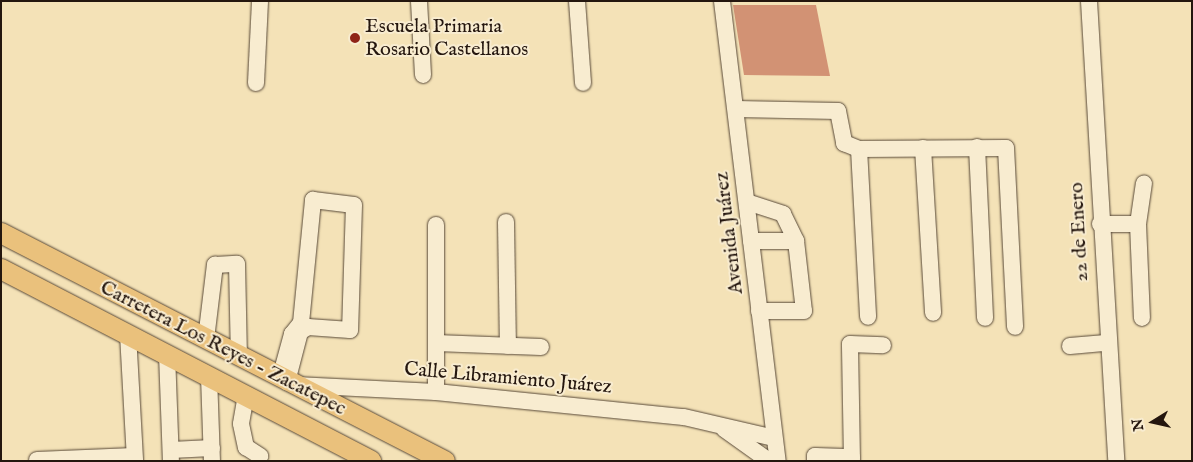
<!DOCTYPE html>
<html>
<head>
<meta charset="utf-8">
<style>
  body { margin:0 }
  #map { position:relative; width:1193px; height:462px; overflow:hidden; background:#f4e2b7; font-family:"IM FELL English",serif }
  div>[style] { position:absolute }
  .building>* { inset:0; background:#d29274 }
  .roads { filter:drop-shadow(0 0 1px #584938) drop-shadow(0 0 1px #584938) }
  .minor>* { height:16px; margin:-8px; padding:0 8px; transform-origin:8px; border-radius:8px; background:#f8ecd0 }
  .major>* { height:20px; margin:-10px; padding:0 10px; transform-origin:10px; border-radius:10px; background:#eac17c }
  .dots>* { width:14px; height:14px; translate:-50% -50%; box-sizing:border-box; border:2px solid #f8ecd0; border-radius:50% }
  span { translate:-50% -50%; white-space:nowrap; text-align:center; line-height:1.15; -webkit-text-stroke:4px #f8ecd0; paint-order:stroke }
  .poi-label { font-size:20px; color:#24160e }
  .left { translate:0 -50%; text-align:left }
  .street-label { font-size:20px; color:#24160e }
  .frame { position:absolute; inset:0; border:2px solid #24160e; pointer-events:none }
  .north { position:absolute; left:1128px; top:397px; width:50px; height:50px; -webkit-text-stroke:4px #f8ecd0; paint-order:stroke; rotate:260deg; font-size:14px; font-weight:700; line-height:20px; text-align:center; color:#24160e }
  .north::after { content:''; display:block; margin:auto; width:18px; height:22px; background:#24160e; clip-path:polygon(50% 0,100% 100%,50% 72%,0 100%) }
</style>
</head>
<body>
<div id="map">
  <div class="building">
    <div style="clip-path:polygon(733px 5px,816px 5px,830px 76px,744px 75px)"></div>
  </div>
  <div class="roads">
    <div class="minor">
      <div style="left:419px;top:1px;width:74px;rotate:86.9deg"></div>
      <div style="left:577px;top:1px;width:82px;rotate:85.8deg"></div>
      <div style="left:722px;top:1px;width:463px;rotate:83.1deg"></div>
      <div style="left:1089px;top:1px;width:461px;rotate:86.6deg"></div>
      <div style="left:256px;top:83px;width:82px;rotate:-87.2deg"></div>
      <div style="left:736px;top:109px;width:102px;rotate:1.1deg"></div>
      <div style="left:838px;top:111px;width:33px;rotate:79deg"></div>
      <div style="left:844px;top:143px;width:16px;rotate:22deg"></div>
      <div style="left:859px;top:149px;width:147px;rotate:-0.4deg"></div>
      <div style="left:1006px;top:148px;width:179px;rotate:87.1deg"></div>
      <div style="left:977px;top:147px;width:171px;rotate:87.3deg"></div>
      <div style="left:923px;top:148px;width:165px;rotate:86.5deg"></div>
      <div style="left:859px;top:149px;width:168px;rotate:86.9deg"></div>
      <div style="left:747px;top:202px;width:38px;rotate:18deg"></div>
      <div style="left:783px;top:214px;width:30px;rotate:64deg"></div>
      <div style="left:506px;top:222px;width:124px;rotate:89.1deg"></div>
      <div style="left:1100px;top:224px;width:38px"></div>
      <div style="left:1138px;top:224px;width:94px;rotate:87.6deg"></div>
      <div style="left:1138px;top:224px;width:41px;rotate:-81.7deg"></div>
      <div style="left:436px;top:225px;width:167px;rotate:90deg"></div>
      <div style="left:751px;top:241px;width:45px"></div>
      <div style="left:796px;top:241px;width:70px;rotate:83.5deg"></div>
      <div style="left:804px;top:311px;width:45px;rotate:180deg"></div>
      <div style="left:128px;top:334px;width:127px;rotate:86.8deg"></div>
      <div style="left:206px;top:339px;width:75px;rotate:-83.1deg"></div>
      <div style="left:215px;top:265px;width:22px;rotate:-3deg"></div>
      <div style="left:237px;top:264px;width:92px;rotate:88.8deg"></div>
      <div style="left:436px;top:343px;width:105px;rotate:2.2deg"></div>
      <div style="left:1070px;top:346px;width:36px;rotate:-5deg"></div>
      <div style="left:167px;top:354px;width:107px;rotate:87.9deg"></div>
      <div style="left:209px;top:376px;width:85px;rotate:88deg"></div>
      <div style="left:280px;top:378px;width:46px;rotate:-74.7deg"></div>
      <div style="left:292px;top:334px;width:14px;rotate:-51deg"></div>
      <div style="left:301px;top:323px;width:124px;rotate:-84.4deg"></div>
      <div style="left:313px;top:200px;width:41px;rotate:7deg"></div>
      <div style="left:354px;top:205px;width:125px;rotate:91.8deg"></div>
      <div style="left:350px;top:330px;width:42px;rotate:-175.9deg"></div>
      <div style="left:308px;top:327px;width:9px;rotate:148deg"></div>
      <div style="left:300px;top:332px;width:52px;rotate:104.6deg"></div>
      <div style="left:296px;top:385px;width:140px;rotate:2.9deg"></div>
      <div style="left:436px;top:392px;width:249px;rotate:5.8deg"></div>
      <div style="left:684px;top:417px;width:92px;rotate:13.1deg"></div>
      <div style="left:246px;top:395px;width:29px;rotate:100deg"></div>
      <div style="left:241px;top:424px;width:24px;rotate:78deg"></div>
      <div style="left:246px;top:447px;width:17px;rotate:33deg"></div>
      <div style="left:724px;top:429px;width:55px;rotate:35.4deg"></div>
      <div style="left:171px;top:450px;width:41px;rotate:-2.8deg"></div>
      <div style="left:37px;top:460px;width:97px;rotate:-2.4deg"></div>
      <div style="left:815px;top:461px;width:5px;rotate:-90deg"></div>
      <div style="left:815px;top:456px;width:37px;rotate:2deg"></div>
      <div style="left:852px;top:461px;width:117px;rotate:-91deg"></div>
      <div style="left:850px;top:344px;width:33px;rotate:2deg"></div>
    </div>
    <div class="major">
      <div style="left:1px;top:233px;width:499px;rotate:27.2deg"></div>
      <div style="left:1px;top:269px;width:417px;rotate:27.4deg"></div>
    </div>
  </div>
  <div class="dots">
    <div style="left:355px;top:38px;background:#8f2418"></div>
  </div>
  <div class="poi-label">
    <span class="left" style="left:365px;top:38px">Escuela Primaria<br>Rosario Castellanos</span>
  </div>
  <div class="street-label">
    <span style="left:1079px;top:232px;rotate:-93deg">22 de Enero</span>
    <span style="left:729px;top:233px;rotate:-97deg">Avenida Juárez</span>
    <span style="left:223px;top:348px;rotate:27deg">Carretera Los Reyes - Zacatepec</span>
    <span style="left:508px;top:378px;rotate:5deg">Calle Libramiento Juárez</span>
  </div>
  <div class="frame"></div>
  <div class="north">N</div>
</div>
</body>
</html>
